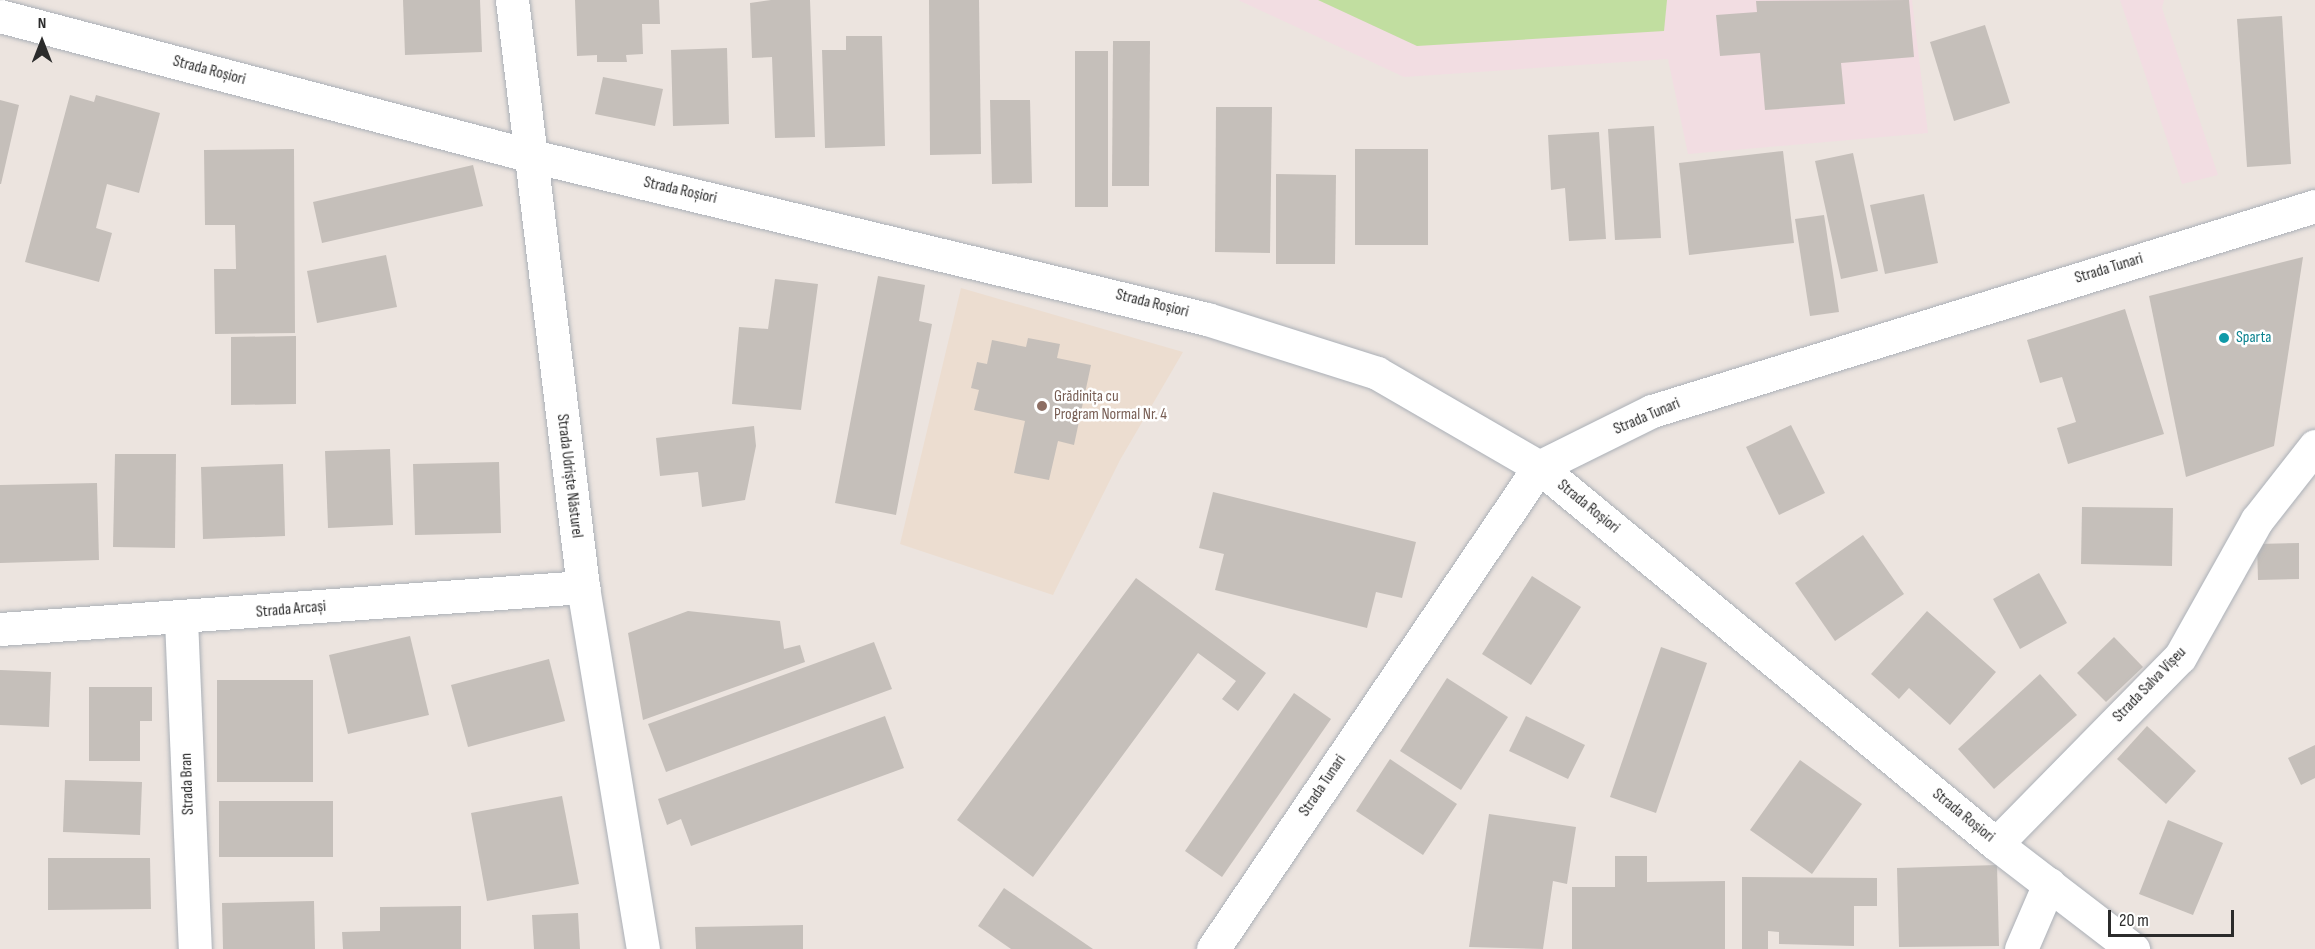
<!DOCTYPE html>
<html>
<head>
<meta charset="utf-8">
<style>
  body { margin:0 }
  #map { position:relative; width:2315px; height:949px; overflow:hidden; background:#ece4df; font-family:"Sofia Sans Condensed",sans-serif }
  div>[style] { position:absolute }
  .education>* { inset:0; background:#ecddd0 }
  .medical>* { inset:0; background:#f2dde2 }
  .green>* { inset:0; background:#c1dea0 }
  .building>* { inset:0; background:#c5bfba }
  .roads { filter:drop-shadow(0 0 2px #abb0b7) drop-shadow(0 0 2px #abb0b7) }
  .street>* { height:33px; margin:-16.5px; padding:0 16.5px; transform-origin:16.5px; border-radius:16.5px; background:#fff }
  .dots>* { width:16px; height:16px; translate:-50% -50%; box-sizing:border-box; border:3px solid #fff; border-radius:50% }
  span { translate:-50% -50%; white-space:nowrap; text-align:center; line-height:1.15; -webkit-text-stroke:5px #fff; paint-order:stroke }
  .street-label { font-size:16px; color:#2b2b2b }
  .culture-label { font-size:16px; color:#0d838f }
  .left { translate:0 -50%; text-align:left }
  .education-label { font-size:16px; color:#785e54 }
  .north { position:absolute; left:12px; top:12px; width:60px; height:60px; -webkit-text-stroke:4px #fff; paint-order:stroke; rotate:0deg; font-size:16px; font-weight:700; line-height:24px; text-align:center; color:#2b2b2b }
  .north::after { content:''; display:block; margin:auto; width:21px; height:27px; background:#2b2b2b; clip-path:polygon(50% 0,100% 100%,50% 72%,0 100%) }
  .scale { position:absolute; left:2108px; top:910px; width:126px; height:27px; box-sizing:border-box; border:3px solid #2b2b2b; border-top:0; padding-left:8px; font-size:18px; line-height:21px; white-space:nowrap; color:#2b2b2b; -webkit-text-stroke:4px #fff; paint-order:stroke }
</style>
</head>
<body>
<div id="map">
  <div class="education">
    <div style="clip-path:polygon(961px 288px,1183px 352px,1120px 460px,1053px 595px,900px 544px)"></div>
  </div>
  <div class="medical">
    <div style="clip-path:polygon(1238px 0,1912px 0,1928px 133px,1688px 154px,1668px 59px,1404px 77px)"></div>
    <div style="clip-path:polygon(2120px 0,2164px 0,2162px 8px,2218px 175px,2182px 184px)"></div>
  </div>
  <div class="green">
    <div style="clip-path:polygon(1318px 0,1667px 0,1664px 31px,1417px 46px)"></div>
  </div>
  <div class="building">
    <div style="clip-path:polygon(403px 0,480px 0,482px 52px,405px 55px)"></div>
    <div style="clip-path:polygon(575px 0,659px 0,660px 24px,642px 24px,643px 54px,626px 55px,627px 62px,597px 62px,597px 55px,577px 56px)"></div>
    <div style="clip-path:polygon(771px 0,810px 0,815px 137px,775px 138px,772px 57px,752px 58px,750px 3px)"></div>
    <div style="clip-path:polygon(929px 0,979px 0,981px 154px,930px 155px)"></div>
    <div style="clip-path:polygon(1909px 0,1914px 57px,1841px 63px,1845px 104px,1765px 110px,1760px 53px,1720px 56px,1716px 15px,1757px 12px,1756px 1px)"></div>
    <div style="clip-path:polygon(2282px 16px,2291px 164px,2247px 167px,2237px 19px)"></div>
    <div style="clip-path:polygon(1985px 25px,2010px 103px,1954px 121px,1930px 42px)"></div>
    <div style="clip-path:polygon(846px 36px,882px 36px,885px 146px,825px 148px,822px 50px,846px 50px)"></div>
    <div style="clip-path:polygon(1113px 41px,1150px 41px,1149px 186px,1112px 186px)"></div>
    <div style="clip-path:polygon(727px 48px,729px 124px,673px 126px,671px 50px)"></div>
    <div style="clip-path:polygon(1075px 51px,1108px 51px,1108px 207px,1075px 207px)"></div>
    <div style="clip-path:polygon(603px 77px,663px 89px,655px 126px,595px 114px)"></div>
    <div style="clip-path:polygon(70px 95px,94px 102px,96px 95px,160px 113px,139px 193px,107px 184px,96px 228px,112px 233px,99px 282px,25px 262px)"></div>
    <div style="clip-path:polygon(0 100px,19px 105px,1px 184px,0 184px)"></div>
    <div style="clip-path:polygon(990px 100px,1030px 100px,1032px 183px,992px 184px)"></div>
    <div style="clip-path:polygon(1216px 107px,1272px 107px,1270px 253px,1215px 252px)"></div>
    <div style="clip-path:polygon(1654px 126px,1661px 238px,1615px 240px,1608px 129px)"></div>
    <div style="clip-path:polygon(1599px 132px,1606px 239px,1569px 241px,1565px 188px,1551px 190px,1548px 135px)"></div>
    <div style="clip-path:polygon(294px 149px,295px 333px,215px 334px,214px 269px,236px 269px,235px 225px,205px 225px,204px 150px)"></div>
    <div style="clip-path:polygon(1355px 149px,1428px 149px,1428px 245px,1355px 245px)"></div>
    <div style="clip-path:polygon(1783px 151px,1794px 243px,1689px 255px,1679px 163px)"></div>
    <div style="clip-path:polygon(1853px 153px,1878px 271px,1841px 279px,1815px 161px)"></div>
    <div style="clip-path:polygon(473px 165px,483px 206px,322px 243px,313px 202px)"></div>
    <div style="clip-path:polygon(1276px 174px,1336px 175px,1335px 264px,1276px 264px)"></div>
    <div style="clip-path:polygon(1924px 194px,1938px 263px,1885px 274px,1870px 205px)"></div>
    <div style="clip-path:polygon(1824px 215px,1839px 312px,1810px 316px,1795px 219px)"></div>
    <div style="clip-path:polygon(386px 255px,397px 307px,317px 323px,307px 271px)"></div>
    <div style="clip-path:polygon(2303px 257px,2274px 446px,2186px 477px,2149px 296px)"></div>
    <div style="clip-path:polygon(878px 276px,925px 285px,919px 321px,932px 324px,896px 515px,835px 503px)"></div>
    <div style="clip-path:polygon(775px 279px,818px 284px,801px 410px,732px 404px,739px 327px,768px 329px)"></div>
    <div style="clip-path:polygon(2125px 309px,2164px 434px,2068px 464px,2057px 428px,2076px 422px,2062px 377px,2040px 383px,2027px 340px)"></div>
    <div style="clip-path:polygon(296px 336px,296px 404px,231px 405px,231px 337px)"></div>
    <div style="clip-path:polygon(1028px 338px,1060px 344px,1057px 358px,1091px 365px,1074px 445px,1058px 441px,1049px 480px,1014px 473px,1025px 421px,974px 410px,979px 390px,971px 388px,977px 362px,987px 364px,992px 340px,1026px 347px)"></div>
    <div style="clip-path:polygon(1791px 425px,1825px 493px,1779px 515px,1746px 447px)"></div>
    <div style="clip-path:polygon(754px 426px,756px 446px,745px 500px,702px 507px,698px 472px,660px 476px,656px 438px)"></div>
    <div style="clip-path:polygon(390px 449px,393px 525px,328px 528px,325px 451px)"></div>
    <div style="clip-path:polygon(115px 454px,176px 454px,175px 548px,113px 547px)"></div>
    <div style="clip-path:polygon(499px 462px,501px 533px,415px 535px,413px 464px)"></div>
    <div style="clip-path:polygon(283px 464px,285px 536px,203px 539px,201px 467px)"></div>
    <div style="clip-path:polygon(97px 483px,99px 560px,0 563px,0 485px)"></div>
    <div style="clip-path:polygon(1213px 492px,1416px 542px,1402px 598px,1376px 592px,1367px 628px,1215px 590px,1224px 554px,1199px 548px)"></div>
    <div style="clip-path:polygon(2082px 507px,2173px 508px,2172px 566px,2081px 564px)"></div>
    <div style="clip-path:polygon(1863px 535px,1904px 594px,1835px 641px,1795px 583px)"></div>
    <div style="clip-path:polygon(2299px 543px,2299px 579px,2258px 580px,2257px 544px)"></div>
    <div style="clip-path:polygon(2039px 573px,2067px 623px,2020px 649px,1993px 599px)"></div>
    <div style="clip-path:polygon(1532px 576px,1581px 607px,1531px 685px,1482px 654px)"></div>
    <div style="clip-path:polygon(1136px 578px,1266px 673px,1238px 711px,1222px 699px,1236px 681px,1198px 653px,1033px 877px,957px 820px)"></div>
    <div style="clip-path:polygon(688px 611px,780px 621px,784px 649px,800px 645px,805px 662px,643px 720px,628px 633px)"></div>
    <div style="clip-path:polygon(1927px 611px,1996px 672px,1950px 725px,1909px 688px,1899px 699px,1871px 674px)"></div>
    <div style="clip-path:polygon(410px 636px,429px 715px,348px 734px,329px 655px)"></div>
    <div style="clip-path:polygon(2114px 637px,2143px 667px,2106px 702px,2077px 673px)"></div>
    <div style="clip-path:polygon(874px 642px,892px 689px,666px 772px,648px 724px)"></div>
    <div style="clip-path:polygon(1661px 647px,1707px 663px,1656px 813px,1610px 797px)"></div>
    <div style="clip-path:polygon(549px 659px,565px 721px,468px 747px,451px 685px)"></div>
    <div style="clip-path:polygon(0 670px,51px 672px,49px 727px,0 725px)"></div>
    <div style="clip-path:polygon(2040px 674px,2077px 715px,1994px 789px,1958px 749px)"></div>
    <div style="clip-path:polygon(1447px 678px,1508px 717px,1461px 790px,1400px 751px)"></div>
    <div style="clip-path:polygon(217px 680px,313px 680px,313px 782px,217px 782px)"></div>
    <div style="clip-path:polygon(89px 687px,152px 687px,152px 721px,140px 721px,140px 761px,89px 761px)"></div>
    <div style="clip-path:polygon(1294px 693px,1331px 719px,1222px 877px,1185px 851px)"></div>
    <div style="clip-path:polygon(885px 716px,904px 768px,691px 846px,681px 819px,667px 825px,658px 799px)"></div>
    <div style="clip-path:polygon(1526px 716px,1585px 745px,1568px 779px,1509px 751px)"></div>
    <div style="clip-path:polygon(2147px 726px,2196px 771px,2166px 804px,2117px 759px)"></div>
    <div style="clip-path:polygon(2315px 745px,2315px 778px,2301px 785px,2288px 758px)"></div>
    <div style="clip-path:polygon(1390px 759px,1457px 804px,1423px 855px,1356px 811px)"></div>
    <div style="clip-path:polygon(1800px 760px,1862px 804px,1812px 874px,1750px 830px)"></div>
    <div style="clip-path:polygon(65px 780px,142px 782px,140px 835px,63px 832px)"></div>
    <div style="clip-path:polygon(562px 796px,579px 884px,487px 901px,471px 813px)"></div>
    <div style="clip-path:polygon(219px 801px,333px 801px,333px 857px,219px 857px)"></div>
    <div style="clip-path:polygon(1489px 814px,1576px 827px,1567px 884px,1553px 881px,1543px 949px,1469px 947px)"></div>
    <div style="clip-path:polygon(2168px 820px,2223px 843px,2193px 915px,2139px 894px)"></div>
    <div style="clip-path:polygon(1615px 856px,1647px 856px,1647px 882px,1725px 881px,1725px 949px,1572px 949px,1572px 887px,1615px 887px)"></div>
    <div style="clip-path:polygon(48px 858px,150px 858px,151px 909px,48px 910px)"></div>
    <div style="clip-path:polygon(1997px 865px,1999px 946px,1899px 947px,1897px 868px)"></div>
    <div style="clip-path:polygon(1742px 877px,1877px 878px,1877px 906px,1854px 906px,1854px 946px,1779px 944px,1779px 932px,1768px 931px,1768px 949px,1742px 949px)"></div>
    <div style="clip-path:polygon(1004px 888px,1093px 949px,1011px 949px,978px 926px)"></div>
    <div style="clip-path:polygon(314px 901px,315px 949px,223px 949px,222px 903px)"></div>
    <div style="clip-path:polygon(461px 906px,461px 949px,343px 949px,342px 932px,380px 931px,380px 907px)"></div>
    <div style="clip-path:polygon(578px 913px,580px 949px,534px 949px,532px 915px)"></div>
    <div style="clip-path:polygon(803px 925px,803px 949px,696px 949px,695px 927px)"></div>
  </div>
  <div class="roads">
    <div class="street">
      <div style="left:512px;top:0;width:591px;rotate:83.1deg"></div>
      <div style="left:583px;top:587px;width:367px;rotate:80.6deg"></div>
      <div style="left:0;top:16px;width:546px;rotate:14.75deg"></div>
      <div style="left:528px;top:155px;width:699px;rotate:13.58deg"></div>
      <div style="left:1207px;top:319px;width:178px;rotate:17.6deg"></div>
      <div style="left:1377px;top:373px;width:187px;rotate:30.1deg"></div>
      <div style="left:1539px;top:467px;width:592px;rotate:39.52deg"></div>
      <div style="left:1996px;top:844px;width:173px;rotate:37.5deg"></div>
      <div style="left:181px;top:619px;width:330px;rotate:87.6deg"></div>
      <div style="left:0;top:629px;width:585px;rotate:-4.12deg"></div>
      <div style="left:1996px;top:844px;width:262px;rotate:-45.5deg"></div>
      <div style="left:2180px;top:657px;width:157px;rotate:-60.7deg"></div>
      <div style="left:2257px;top:520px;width:94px;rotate:-51.9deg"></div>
      <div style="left:1213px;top:949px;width:582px;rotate:-55.93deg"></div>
      <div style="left:1539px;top:467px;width:126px;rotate:-26.4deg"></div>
      <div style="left:1652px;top:411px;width:694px;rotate:-17.18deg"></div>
      <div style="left:2021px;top:949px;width:71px;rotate:-66.7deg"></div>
    </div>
  </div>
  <div class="dots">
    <div style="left:2224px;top:338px;background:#0f9aa8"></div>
    <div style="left:1042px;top:406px;background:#8d6e63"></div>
  </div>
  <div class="street-label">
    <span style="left:209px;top:71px;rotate:15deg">Strada Roșiori</span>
    <span style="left:680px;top:191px;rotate:13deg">Strada Roșiori</span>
    <span style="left:2109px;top:269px;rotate:-17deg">Strada Tunari</span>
    <span style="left:1152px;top:304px;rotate:14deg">Strada Roșiori</span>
    <span style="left:1647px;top:417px;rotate:-23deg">Strada Tunari</span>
    <span style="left:569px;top:476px;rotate:83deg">Strada Udriște Năsturel</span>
    <span style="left:1588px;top:507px;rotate:39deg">Strada Roșiori</span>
    <span style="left:291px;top:610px;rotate:-5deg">Strada Arcași</span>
    <span style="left:2150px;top:685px;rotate:-46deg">Strada Salva Vișeu</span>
    <span style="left:188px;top:784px;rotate:-92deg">Strada Bran</span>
    <span style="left:1323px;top:786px;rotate:-56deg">Strada Tunari</span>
    <span style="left:1963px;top:816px;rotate:39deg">Strada Roșiori</span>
  </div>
  <div class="culture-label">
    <span class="left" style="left:2236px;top:338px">Sparta</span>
  </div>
  <div class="education-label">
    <span class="left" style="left:1054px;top:406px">Grădinița cu<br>Program Normal Nr. 4</span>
  </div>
  <div class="north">N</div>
  <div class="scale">20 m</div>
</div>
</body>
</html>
